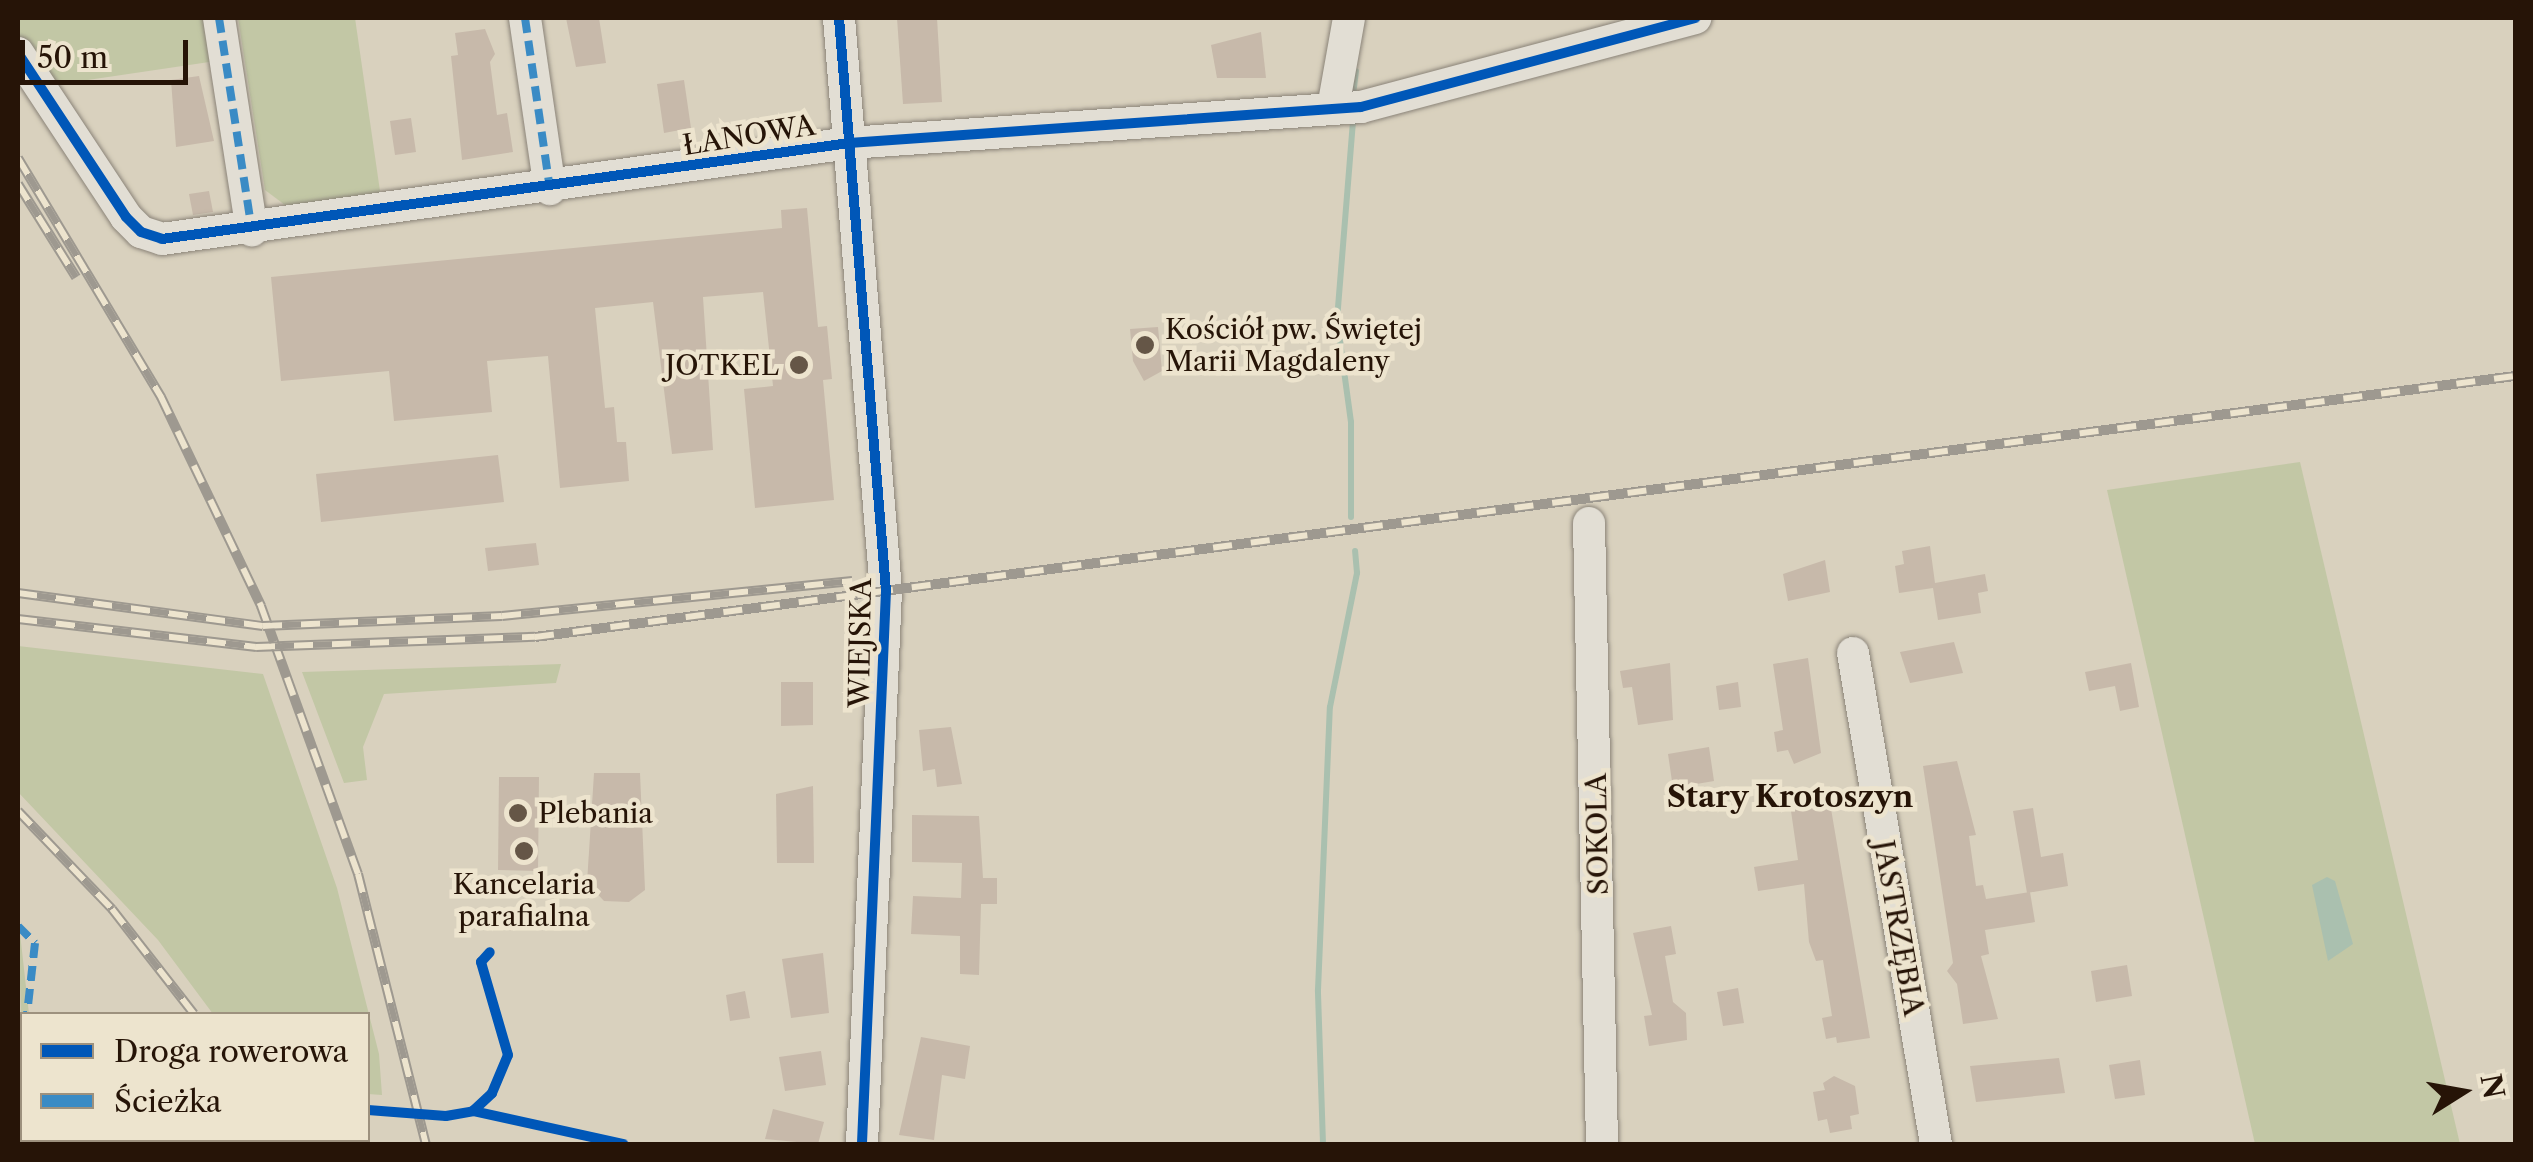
<!DOCTYPE html>
<html>
<head>
<meta charset="utf-8">
<style>
  body { margin:0 }
  #map { position:relative; width:2533px; height:1162px; overflow:hidden; background:#d9d1be; font-family:"Libre Caslon Text",serif }
  div>[style] { position:absolute }
  .green>* { inset:0; background:#c2c7a5 }
  .water>* { inset:0; background:#aac0af }
  .stream>* { height:6px; margin:-3px; padding:0 3px; transform-origin:3px; border-radius:3px; background:#aac0af }
  .building>* { inset:0; background:#c7b9aa }
  .roads { filter:drop-shadow(0 0 2px #8a8378) drop-shadow(0 0 2px #8a8378) }
  .minor>* { height:32px; margin:-16px; padding:0 16px; transform-origin:16px; border-radius:16px; background:#e2ded4 }
  .rail>* { height:10px; margin-top:-5px; transform-origin:0; background:repeating-linear-gradient(90deg,#ede4ce 0 19px,#9e9990 0 38px); box-sizing:border-box; border-block:2px solid #9e9990 }
  .quiet>* { height:8px; margin-top:-4px; transform-origin:0; background:repeating-linear-gradient(90deg,#3a8bc5 0 15px,transparent 0 23px) }
  .cycleway>* { height:10px; margin:-5px; padding:0 5px; transform-origin:5px; border-radius:5px; background:#0057b8 }
  .dots>* { width:28px; height:28px; translate:-50% -50%; box-sizing:border-box; border:5px solid #ede4ce; border-radius:50% }
  span { translate:-50% -50%; white-space:nowrap; text-align:center; line-height:1.15; -webkit-text-stroke:9px #ede4ce; paint-order:stroke }
  .street-label { font-size:28px; color:#261407 }
  .poi-label { font-size:28px; color:#261407 }
  .left { translate:0 -50%; text-align:left }
  .right { translate:-100% -50%; text-align:right }
  .neighbourhood-label { font-size:30px; color:#261407; font-weight:700 }
  .frame { position:absolute; inset:0; border:20px solid #261407; pointer-events:none }
  .legend { position:absolute; left:20px; top:1012px; width:350px; height:130px; box-sizing:border-box; background:#ede4ce; border:2px solid #9d917e; margin:0; padding:12px 18px; list-style:none; font-size:30px; color:#261407 }
  .legend li { display:flex; align-items:center; gap:20px; height:50px }
  .legend b { width:50px; border:2px solid #9d917e }
  .north { position:absolute; left:2413px; top:1042px; width:100px; height:100px; -webkit-text-stroke:8px #ede4ce; paint-order:stroke; rotate:79deg; font-size:28px; font-weight:700; line-height:40px; text-align:center; color:#261407 }
  .north::after { content:''; display:block; margin:auto; width:35px; height:45px; background:#261407; clip-path:polygon(50% 0,100% 100%,50% 72%,0 100%) }
  .scale { position:absolute; left:20px; top:40px; width:168px; height:45px; box-sizing:border-box; border:5px solid #261407; border-top:0; padding-left:12px; font-size:30px; line-height:35px; white-space:nowrap; color:#261407; -webkit-text-stroke:8px #ede4ce; paint-order:stroke }
</style>
</head>
<body>
<div id="map">
  <div class="green">
    <div style="clip-path:polygon(18px 18px,210px 18px,216px 61px,54px 85px,18px 36px)"></div>
    <div style="clip-path:polygon(238px 18px,355px 18px,381px 198px,293px 211px,265px 190px)"></div>
    <div style="clip-path:polygon(2300px 462px,2460px 1144px,2255px 1144px,2107px 490px)"></div>
    <div style="clip-path:polygon(18px 646px,263px 674px,337px 888px,379px 1054px,382px 1095px,368px 1094px,368px 1014px,213px 1014px,158px 940px,18px 792px)"></div>
    <div style="clip-path:polygon(561px 664px,556px 683px,384px 694px,363px 747px,367px 780px,344px 783px,302px 672px)"></div>
    <div style="clip-path:polygon(18px 915px,29px 1014px,22px 1014px,22px 1051px)"></div>
    <div style="clip-path:polygon(155px 1140px,250px 1140px,253px 1144px,167px 1144px)"></div>
  </div>
  <div class="water">
    <div style="clip-path:polygon(2327px 877px,2335px 881px,2353px 944px,2328px 961px,2312px 885px)"></div>
  </div>
  <div class="stream">
    <div style="left:1353px;top:95px;width:24px;rotate:-83deg"></div>
    <div style="left:1351px;top:517px;width:95px;rotate:-90deg"></div>
    <div style="left:1351px;top:422px;width:103px;rotate:-97.8deg"></div>
    <div style="left:1337px;top:320px;width:198px;rotate:-85.4deg"></div>
    <div style="left:1323px;top:1144px;width:154px;rotate:-91.9deg"></div>
    <div style="left:1318px;top:990px;width:283px;rotate:-87.6deg"></div>
    <div style="left:1330px;top:707px;width:137px;rotate:-78.6deg"></div>
    <div style="left:1357px;top:573px;width:22px;rotate:-95deg"></div>
  </div>
  <div class="building">
    <div style="clip-path:polygon(566px 18px,599px 18px,606px 63px,576px 67px)"></div>
    <div style="clip-path:polygon(897px 18px,937px 18px,942px 102px,903px 104px)"></div>
    <div style="clip-path:polygon(485px 29px,495px 54px,490px 62px,497px 115px,507px 113px,513px 152px,462px 160px,451px 56px,458px 55px,455px 33px)"></div>
    <div style="clip-path:polygon(1261px 32px,1266px 78px,1217px 78px,1211px 45px)"></div>
    <div style="clip-path:polygon(199px 76px,214px 141px,176px 147px,171px 80px)"></div>
    <div style="clip-path:polygon(684px 80px,691px 128px,664px 133px,657px 84px)"></div>
    <div style="clip-path:polygon(411px 118px,416px 152px,395px 155px,390px 121px)"></div>
    <div style="clip-path:polygon(209px 191px,213px 212px,193px 215px,189px 194px)"></div>
    <div style="clip-path:polygon(807px 208px,818px 327px,827px 326px,832px 379px,823px 380px,834px 500px,755px 508px,744px 389px,773px 386px,763px 292px,703px 297px,713px 450px,672px 454px,653px 302px,595px 308px,605px 408px,614px 407px,617px 442px,626px 442px,629px 481px,560px 488px,548px 356px,487px 361px,492px 412px,394px 421px,389px 371px,281px 381px,271px 277px,782px 228px,781px 210px)"></div>
    <div style="clip-path:polygon(1158px 327px,1162px 371px,1144px 381px,1133px 361px,1130px 329px)"></div>
    <div style="clip-path:polygon(498px 455px,504px 502px,321px 522px,316px 474px)"></div>
    <div style="clip-path:polygon(536px 543px,539px 565px,488px 571px,485px 548px)"></div>
    <div style="clip-path:polygon(1930px 546px,1935px 583px,1985px 574px,1988px 591px,1978px 593px,1981px 613px,1938px 620px,1933px 588px,1899px 593px,1895px 566px,1904px 564px,1902px 551px)"></div>
    <div style="clip-path:polygon(1825px 560px,1830px 592px,1788px 601px,1783px 574px)"></div>
    <div style="clip-path:polygon(1954px 642px,1963px 673px,1910px 683px,1900px 652px)"></div>
    <div style="clip-path:polygon(1808px 658px,1821px 753px,1794px 764px,1788px 750px,1777px 752px,1774px 732px,1783px 730px,1773px 664px)"></div>
    <div style="clip-path:polygon(1670px 663px,1673px 720px,1638px 725px,1632px 687px,1623px 688px,1620px 671px)"></div>
    <div style="clip-path:polygon(2131px 663px,2139px 707px,2120px 711px,2115px 686px,2089px 691px,2085px 672px)"></div>
    <div style="clip-path:polygon(781px 682px,813px 682px,813px 725px,781px 726px)"></div>
    <div style="clip-path:polygon(1738px 682px,1741px 707px,1719px 710px,1716px 686px)"></div>
    <div style="clip-path:polygon(951px 727px,962px 784px,937px 787px,935px 769px,923px 771px,919px 730px)"></div>
    <div style="clip-path:polygon(1709px 747px,1714px 781px,1673px 788px,1668px 754px)"></div>
    <div style="clip-path:polygon(1957px 761px,1976px 835px,1969px 836px,1976px 886px,1983px 885px,1986px 899px,2030px 892px,2035px 922px,1985px 930px,1989px 954px,1981px 956px,1998px 1019px,1963px 1024px,1957px 984px,1947px 971px,1953px 963px,1923px 766px)"></div>
    <div style="clip-path:polygon(594px 773px,640px 773px,645px 890px,629px 902px,604px 901px,587px 883px)"></div>
    <div style="clip-path:polygon(499px 777px,539px 777px,538px 871px,498px 870px)"></div>
    <div style="clip-path:polygon(813px 786px,814px 863px,777px 863px,776px 794px)"></div>
    <div style="clip-path:polygon(1829px 797px,1870px 1038px,1837px 1043px,1836px 1037px,1826px 1039px,1822px 1018px,1832px 1016px,1823px 960px,1816px 961px,1809px 942px,1804px 884px,1758px 891px,1754px 867px,1798px 860px,1790px 804px)"></div>
    <div style="clip-path:polygon(2033px 808px,2041px 857px,2063px 853px,2068px 886px,2027px 893px,2013px 811px)"></div>
    <div style="clip-path:polygon(912px 815px,979px 816px,983px 878px,997px 878px,997px 904px,981px 904px,979px 975px,960px 974px,960px 936px,911px 934px,913px 896px,961px 898px,962px 863px,912px 862px)"></div>
    <div style="clip-path:polygon(1671px 926px,1676px 954px,1665px 956px,1673px 1002px,1686px 1013px,1687px 1040px,1649px 1046px,1644px 1016px,1652px 1015px,1633px 933px)"></div>
    <div style="clip-path:polygon(823px 953px,829px 1013px,791px 1018px,782px 959px)"></div>
    <div style="clip-path:polygon(2127px 965px,2132px 996px,2096px 1002px,2091px 971px)"></div>
    <div style="clip-path:polygon(1738px 988px,1744px 1023px,1723px 1026px,1717px 992px)"></div>
    <div style="clip-path:polygon(745px 991px,750px 1018px,730px 1021px,726px 995px)"></div>
    <div style="clip-path:polygon(921px 1037px,970px 1046px,965px 1079px,942px 1075px,934px 1140px,899px 1135px)"></div>
    <div style="clip-path:polygon(821px 1051px,826px 1085px,785px 1091px,779px 1057px)"></div>
    <div style="clip-path:polygon(2059px 1058px,2065px 1093px,1976px 1102px,1970px 1066px)"></div>
    <div style="clip-path:polygon(2140px 1060px,2145px 1095px,2115px 1099px,2109px 1065px)"></div>
    <div style="clip-path:polygon(1834px 1076px,1855px 1086px,1859px 1114px,1850px 1116px,1852px 1129px,1830px 1133px,1827px 1119px,1818px 1121px,1813px 1092px,1825px 1090px,1823px 1083px)"></div>
    <div style="clip-path:polygon(773px 1109px,824px 1122px,818px 1144px,765px 1139px)"></div>
  </div>
  <div class="roads">
    <div class="minor">
      <div style="left:219px;top:18px;width:215px;rotate:81.2deg"></div>
      <div style="left:525px;top:18px;width:173px;rotate:81.7deg"></div>
      <div style="left:839px;top:18px;width:575px;rotate:85.31deg"></div>
      <div style="left:886px;top:591px;width:554px;rotate:92.49deg"></div>
      <div style="left:18px;top:53px;width:196px;rotate:56.6deg"></div>
      <div style="left:126px;top:217px;width:21px;rotate:45deg"></div>
      <div style="left:141px;top:232px;width:22px;rotate:18deg"></div>
      <div style="left:162px;top:239px;width:694px;rotate:-7.95deg"></div>
      <div style="left:849px;top:143px;width:513px;rotate:-4.02deg"></div>
      <div style="left:1361px;top:107px;width:346px;rotate:-14.9deg"></div>
      <div style="left:1333px;top:108px;width:91px;rotate:-79.9deg"></div>
      <div style="left:1589px;top:523px;width:621px;rotate:88.8deg"></div>
      <div style="left:1853px;top:653px;width:498px;rotate:80.4deg"></div>
    </div>
  </div>
  <div class="rail">
    <div style="left:18px;top:158px;width:279px;rotate:59.1deg"></div>
    <div style="left:161px;top:397px;width:232px;rotate:64.4deg"></div>
    <div style="left:261px;top:606px;width:285px;rotate:70.1deg"></div>
    <div style="left:358px;top:874px;width:278px;rotate:75.9deg"></div>
    <div style="left:18px;top:184px;width:110px;rotate:58.1deg"></div>
    <div style="left:18px;top:593px;width:247px;rotate:7.7deg"></div>
    <div style="left:263px;top:626px;width:239px;rotate:-2.4deg"></div>
    <div style="left:502px;top:616px;width:352px;rotate:-5.7deg"></div>
    <div style="left:18px;top:619px;width:240px;rotate:6.7deg"></div>
    <div style="left:256px;top:647px;width:279px;rotate:-2.1deg"></div>
    <div style="left:535px;top:637px;width:1998px;rotate:-7.51deg"></div>
    <div style="left:18px;top:811px;width:136px;rotate:46.2deg"></div>
    <div style="left:112px;top:909px;width:133px;rotate:52deg"></div>
    <div style="left:272px;top:1140px;width:5px;rotate:53deg"></div>
  </div>
  <div class="quiet">
    <div style="left:219px;top:18px;width:215px;rotate:81.2deg"></div>
    <div style="left:525px;top:18px;width:173px;rotate:81.7deg"></div>
    <div style="left:18px;top:926px;width:24px;rotate:45deg"></div>
    <div style="left:35px;top:943px;width:71px;rotate:96.4deg"></div>
    <div style="left:18px;top:1057px;width:22px;rotate:-80deg"></div>
  </div>
  <div class="cycleway">
    <div style="left:839px;top:18px;width:575px;rotate:85.31deg"></div>
    <div style="left:886px;top:591px;width:554px;rotate:92.49deg"></div>
    <div style="left:18px;top:53px;width:196px;rotate:56.6deg"></div>
    <div style="left:126px;top:217px;width:21px;rotate:45deg"></div>
    <div style="left:141px;top:232px;width:22px;rotate:18deg"></div>
    <div style="left:162px;top:239px;width:694px;rotate:-7.95deg"></div>
    <div style="left:849px;top:143px;width:513px;rotate:-4.02deg"></div>
    <div style="left:1361px;top:107px;width:346px;rotate:-14.9deg"></div>
    <div style="left:368px;top:1110px;width:78px;rotate:4.4deg"></div>
    <div style="left:446px;top:1116px;width:27px;rotate:-10deg"></div>
    <div style="left:473px;top:1111px;width:26px;rotate:-43deg"></div>
    <div style="left:492px;top:1093px;width:41px;rotate:-67.2deg"></div>
    <div style="left:508px;top:1055px;width:97px;rotate:-106.2deg"></div>
    <div style="left:481px;top:962px;width:13px;rotate:-48deg"></div>
    <div style="left:473px;top:1111px;width:154px;rotate:12.4deg"></div>
  </div>
  <div class="dots">
    <div style="left:1145px;top:345px;background:#655647"></div>
    <div style="left:799px;top:365px;background:#655647"></div>
    <div style="left:518px;top:813px;background:#655647"></div>
    <div style="left:524px;top:851px;background:#655647"></div>
  </div>
  <div class="street-label">
    <span style="left:749px;top:135px;rotate:-9deg">ŁANOWA</span>
    <span style="left:860px;top:643px;rotate:-89deg">WIEJSKA</span>
    <span style="left:1597px;top:834px;rotate:-91deg">SOKOLA</span>
    <span style="left:1899px;top:928px;rotate:80deg">JASTRZĘBIA</span>
  </div>
  <div class="poi-label">
    <span class="left" style="left:1165px;top:345px">Kościół pw. Świętej<br>Marii Magdaleny</span>
    <span class="right" style="left:779px;top:365px">JOTKEL</span>
    <span class="left" style="left:538px;top:813px">Plebania</span>
    <span style="left:524px;top:900px">Kancelaria<br>parafialna</span>
  </div>
  <div class="neighbourhood-label">
    <span style="left:1790px;top:797px">Stary Krotoszyn</span>
  </div>
  <div class="frame"></div>
  <ul class="legend">
  <li><b style="height:12px;background:#0057b8"></b>Droga rowerowa</li>
  <li><b style="height:12px;background:#3a8bc5"></b>Ścieżka</li>
  </ul>
  <div class="north">N</div>
  <div class="scale">50 m</div>
</div>
</body>
</html>
